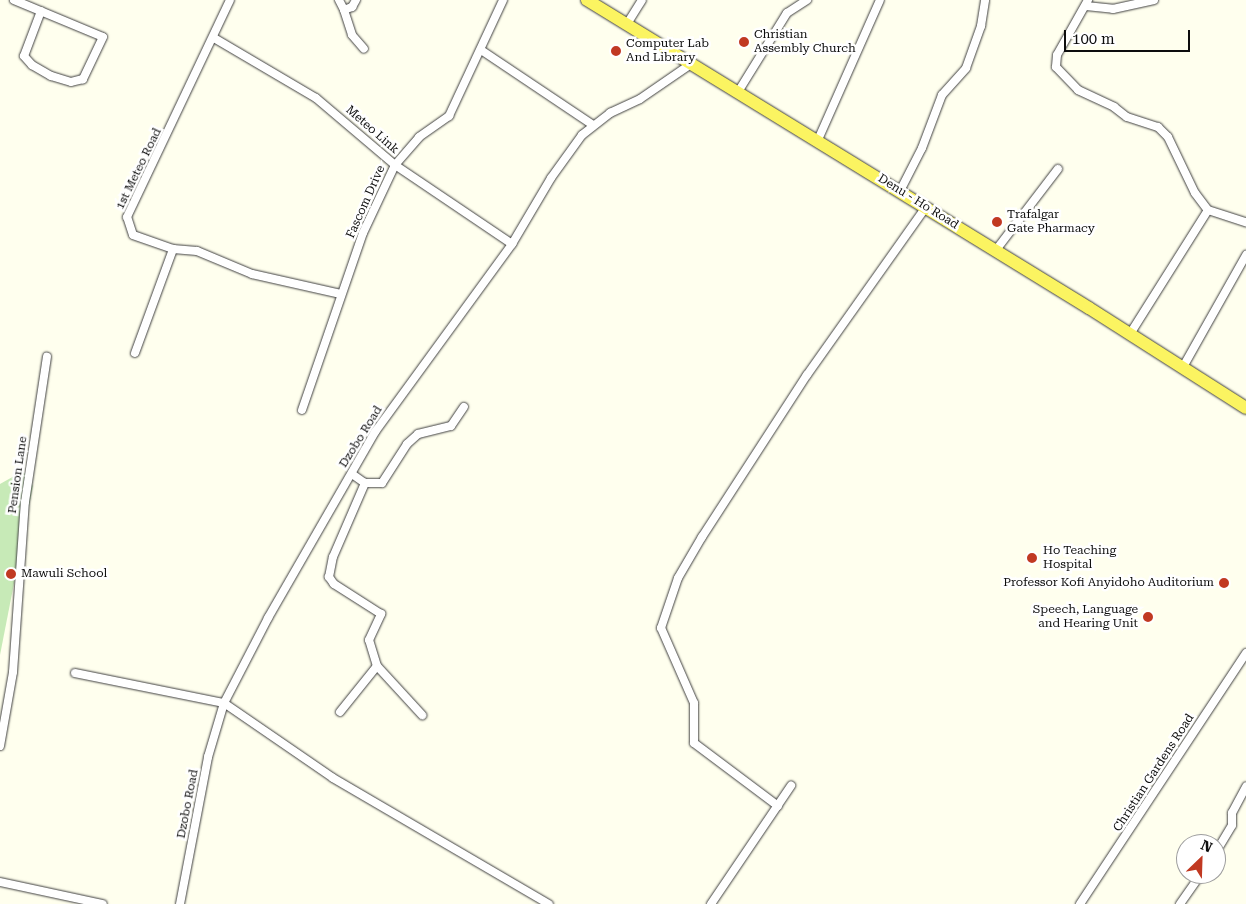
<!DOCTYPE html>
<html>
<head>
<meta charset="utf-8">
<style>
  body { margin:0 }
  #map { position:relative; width:1246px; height:904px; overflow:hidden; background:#ffe; font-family:"Roboto Serif",serif }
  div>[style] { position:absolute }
  .green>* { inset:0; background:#c7eab7 }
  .roads { filter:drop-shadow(0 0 1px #404040) drop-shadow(0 0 1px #404040) }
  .minor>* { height:8px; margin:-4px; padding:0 4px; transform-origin:4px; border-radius:4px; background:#fff }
  .primary>* { height:12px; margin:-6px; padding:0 6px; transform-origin:6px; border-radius:6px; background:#fbf461 }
  .dots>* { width:14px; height:14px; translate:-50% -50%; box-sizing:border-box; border:2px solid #fff; border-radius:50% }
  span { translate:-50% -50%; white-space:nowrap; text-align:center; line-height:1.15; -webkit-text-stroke:5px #fff; paint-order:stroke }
  .poi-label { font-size:12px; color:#0d0d0d }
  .left { translate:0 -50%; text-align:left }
  .right { translate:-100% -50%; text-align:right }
  .street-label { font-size:12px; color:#0d0d0d }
  .north { position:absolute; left:1176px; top:834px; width:50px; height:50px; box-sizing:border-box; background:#fff; border:1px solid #9e9e9e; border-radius:50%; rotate:24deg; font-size:14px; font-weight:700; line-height:20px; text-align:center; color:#0d0d0d }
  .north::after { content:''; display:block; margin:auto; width:18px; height:22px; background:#c13922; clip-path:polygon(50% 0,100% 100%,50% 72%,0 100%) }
  .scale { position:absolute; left:1064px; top:30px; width:126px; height:22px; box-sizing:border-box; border:2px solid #0d0d0d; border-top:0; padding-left:6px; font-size:15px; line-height:18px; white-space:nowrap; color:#0d0d0d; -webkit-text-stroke:4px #fff; paint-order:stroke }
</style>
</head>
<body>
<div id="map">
  <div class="green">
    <div style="clip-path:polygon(26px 473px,33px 486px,0 655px,0 484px,16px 475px)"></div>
  </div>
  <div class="roads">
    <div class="minor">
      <div style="left:14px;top:0;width:96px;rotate:22.6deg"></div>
      <div style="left:103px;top:37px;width:47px;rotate:115.5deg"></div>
      <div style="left:83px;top:79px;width:12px;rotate:166deg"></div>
      <div style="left:71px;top:82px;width:21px;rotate:-163deg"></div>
      <div style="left:51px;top:76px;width:22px;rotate:-150deg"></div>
      <div style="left:32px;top:65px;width:12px;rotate:-132deg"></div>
      <div style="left:24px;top:56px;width:48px;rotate:-69.3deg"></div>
      <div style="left:339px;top:0;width:11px;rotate:63deg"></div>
      <div style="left:344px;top:10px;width:9px;rotate:-21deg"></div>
      <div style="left:352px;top:7px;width:8px;rotate:-60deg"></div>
      <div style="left:1088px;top:0;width:63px;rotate:119.4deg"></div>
      <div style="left:1057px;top:55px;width:12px;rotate:95deg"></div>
      <div style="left:1056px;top:67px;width:32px;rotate:46deg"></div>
      <div style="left:1078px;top:90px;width:40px;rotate:25deg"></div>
      <div style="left:1114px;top:107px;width:16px;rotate:38deg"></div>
      <div style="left:1127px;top:117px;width:33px;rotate:18deg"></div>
      <div style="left:1158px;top:127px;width:14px;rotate:45deg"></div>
      <div style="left:1168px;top:137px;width:62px;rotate:64.3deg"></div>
      <div style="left:1195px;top:193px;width:21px;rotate:53deg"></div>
      <div style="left:1208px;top:210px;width:40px;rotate:18deg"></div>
      <div style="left:1086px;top:6px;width:27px;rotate:6deg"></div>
      <div style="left:1113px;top:9px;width:42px;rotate:-12.4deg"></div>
      <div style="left:344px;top:10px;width:26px;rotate:72deg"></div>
      <div style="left:352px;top:35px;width:18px;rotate:49deg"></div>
      <div style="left:627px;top:24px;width:28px;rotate:-58deg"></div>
      <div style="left:214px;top:38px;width:118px;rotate:30.5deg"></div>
      <div style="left:316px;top:98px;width:104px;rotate:40.3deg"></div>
      <div style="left:395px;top:165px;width:141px;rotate:34deg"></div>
      <div style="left:481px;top:50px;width:135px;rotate:33.8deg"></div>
      <div style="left:738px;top:92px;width:93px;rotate:-58.2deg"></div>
      <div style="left:787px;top:13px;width:24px;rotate:-33deg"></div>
      <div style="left:817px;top:142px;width:155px;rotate:-66.1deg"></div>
      <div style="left:900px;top:191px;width:48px;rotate:-62.9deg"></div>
      <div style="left:922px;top:148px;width:57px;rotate:-69.3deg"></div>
      <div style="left:942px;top:95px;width:36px;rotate:-48deg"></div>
      <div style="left:966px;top:68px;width:45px;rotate:-70.3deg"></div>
      <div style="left:981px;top:26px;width:26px;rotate:-81deg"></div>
      <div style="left:173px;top:249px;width:24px;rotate:5deg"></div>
      <div style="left:197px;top:251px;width:60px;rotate:22.7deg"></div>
      <div style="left:252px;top:274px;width:91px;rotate:12.7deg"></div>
      <div style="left:996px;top:250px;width:102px;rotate:-52.6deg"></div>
      <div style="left:1130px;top:334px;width:146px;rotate:-57.8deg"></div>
      <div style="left:135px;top:353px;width:111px;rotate:-69.9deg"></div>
      <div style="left:173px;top:249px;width:42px;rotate:-160.7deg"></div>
      <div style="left:133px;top:235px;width:19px;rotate:-108deg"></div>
      <div style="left:127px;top:217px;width:240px;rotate:-64.6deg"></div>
      <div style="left:1183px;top:367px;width:129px;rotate:-60.6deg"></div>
      <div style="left:302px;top:410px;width:187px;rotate:-71deg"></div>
      <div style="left:363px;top:233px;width:75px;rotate:-64.8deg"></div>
      <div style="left:395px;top:165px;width:37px;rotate:-49deg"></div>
      <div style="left:419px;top:137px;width:37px;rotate:-35deg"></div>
      <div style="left:449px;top:116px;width:128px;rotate:-65deg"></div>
      <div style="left:352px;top:474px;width:16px;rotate:35deg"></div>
      <div style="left:365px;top:483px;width:17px"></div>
      <div style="left:382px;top:483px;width:46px;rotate:-57.3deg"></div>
      <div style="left:407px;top:444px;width:15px;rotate:-42deg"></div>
      <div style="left:418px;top:434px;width:34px;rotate:-14deg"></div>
      <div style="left:451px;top:426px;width:23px;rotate:-56deg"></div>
      <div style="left:377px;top:666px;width:67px;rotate:47.4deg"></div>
      <div style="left:75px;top:673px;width:152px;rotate:11.4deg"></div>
      <div style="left:224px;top:703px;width:132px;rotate:34.5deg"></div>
      <div style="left:333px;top:778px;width:250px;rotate:30.3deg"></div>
      <div style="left:340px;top:712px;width:59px;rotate:-51.2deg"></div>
      <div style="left:377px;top:666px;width:27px;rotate:-107deg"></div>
      <div style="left:369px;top:640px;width:29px;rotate:-65deg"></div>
      <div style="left:381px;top:614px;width:56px;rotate:-147.4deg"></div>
      <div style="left:334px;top:584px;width:9px;rotate:-126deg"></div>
      <div style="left:329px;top:577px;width:20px;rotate:-79deg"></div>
      <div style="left:333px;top:557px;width:81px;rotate:-66.6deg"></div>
      <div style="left:0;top:746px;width:75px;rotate:-80deg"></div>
      <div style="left:13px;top:672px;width:170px;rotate:-86deg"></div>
      <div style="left:25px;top:502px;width:147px;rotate:-81.4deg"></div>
      <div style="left:778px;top:806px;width:105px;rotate:-143.1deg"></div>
      <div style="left:694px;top:743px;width:40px;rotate:-90deg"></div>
      <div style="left:694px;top:703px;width:82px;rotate:-113.7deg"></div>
      <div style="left:661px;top:628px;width:53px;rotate:-71.2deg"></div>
      <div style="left:678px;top:578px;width:48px;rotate:-59.7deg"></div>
      <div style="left:702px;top:537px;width:193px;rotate:-57.1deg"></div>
      <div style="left:807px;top:375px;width:206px;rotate:-54.7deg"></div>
      <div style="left:1216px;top:852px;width:31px;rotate:-59deg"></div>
      <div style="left:1232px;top:825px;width:12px;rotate:-90deg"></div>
      <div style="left:1232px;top:813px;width:30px;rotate:-62deg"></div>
      <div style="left:0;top:882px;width:105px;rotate:12.1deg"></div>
      <div style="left:180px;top:904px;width:150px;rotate:-79.2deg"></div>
      <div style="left:208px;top:757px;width:56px;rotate:-73.5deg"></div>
      <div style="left:224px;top:703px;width:96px;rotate:-62.6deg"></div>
      <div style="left:268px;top:618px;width:215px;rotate:-60.1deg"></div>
      <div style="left:375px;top:432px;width:233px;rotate:-53.9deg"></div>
      <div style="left:512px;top:244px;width:77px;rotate:-59.4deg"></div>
      <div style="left:551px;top:178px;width:53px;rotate:-54.2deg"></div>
      <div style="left:582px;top:135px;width:36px;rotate:-38deg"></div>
      <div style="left:610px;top:113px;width:33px;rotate:-25deg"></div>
      <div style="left:640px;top:99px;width:62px;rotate:-34.5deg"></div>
      <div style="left:711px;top:904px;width:143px;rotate:-55.9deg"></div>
      <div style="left:1080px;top:904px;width:301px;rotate:-56.5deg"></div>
      <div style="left:1180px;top:904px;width:37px;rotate:-55deg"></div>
    </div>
    <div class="primary">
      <div style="left:587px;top:0;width:589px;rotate:31.53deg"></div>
      <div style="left:1089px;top:308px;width:186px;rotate:32.5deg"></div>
    </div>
  </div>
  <div class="dots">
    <div style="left:744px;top:42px;background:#c13922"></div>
    <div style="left:616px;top:51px;background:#c13922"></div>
    <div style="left:997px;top:222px;background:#c13922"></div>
    <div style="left:1032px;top:558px;background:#c13922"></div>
    <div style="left:11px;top:574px;background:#c13922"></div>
    <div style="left:1224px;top:583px;background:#c13922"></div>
    <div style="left:1148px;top:617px;background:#c13922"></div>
  </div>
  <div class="poi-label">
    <span class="left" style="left:754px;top:42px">Christian<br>Assembly Church</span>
    <span class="left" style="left:626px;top:51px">Computer Lab<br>And Library</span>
    <span class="left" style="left:1007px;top:222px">Trafalgar<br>Gate Pharmacy</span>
    <span class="left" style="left:1043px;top:558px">Ho Teaching<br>Hospital</span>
    <span class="left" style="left:21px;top:574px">Mawuli School</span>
    <span class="right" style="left:1214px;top:583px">Professor Kofi Anyidoho Auditorium</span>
    <span class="right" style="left:1138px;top:617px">Speech, Language<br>and Hearing Unit</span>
  </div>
  <div class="street-label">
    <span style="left:372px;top:130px;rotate:41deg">Meteo Link</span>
    <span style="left:139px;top:169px;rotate:-64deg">1st Meteo Road</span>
    <span style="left:366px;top:202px;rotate:-66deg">Fascom Drive</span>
    <span style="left:918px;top:202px;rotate:32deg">Denu - Ho Road</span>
    <span style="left:361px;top:437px;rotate:-58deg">Dzobo Road</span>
    <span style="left:18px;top:475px;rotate:-82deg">Pension Lane</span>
    <span style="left:1154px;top:773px;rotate:-57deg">Christian Gardens Road</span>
    <span style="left:188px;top:804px;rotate:-79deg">Dzobo Road</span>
  </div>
  <div class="north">N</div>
  <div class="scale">100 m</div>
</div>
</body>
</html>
